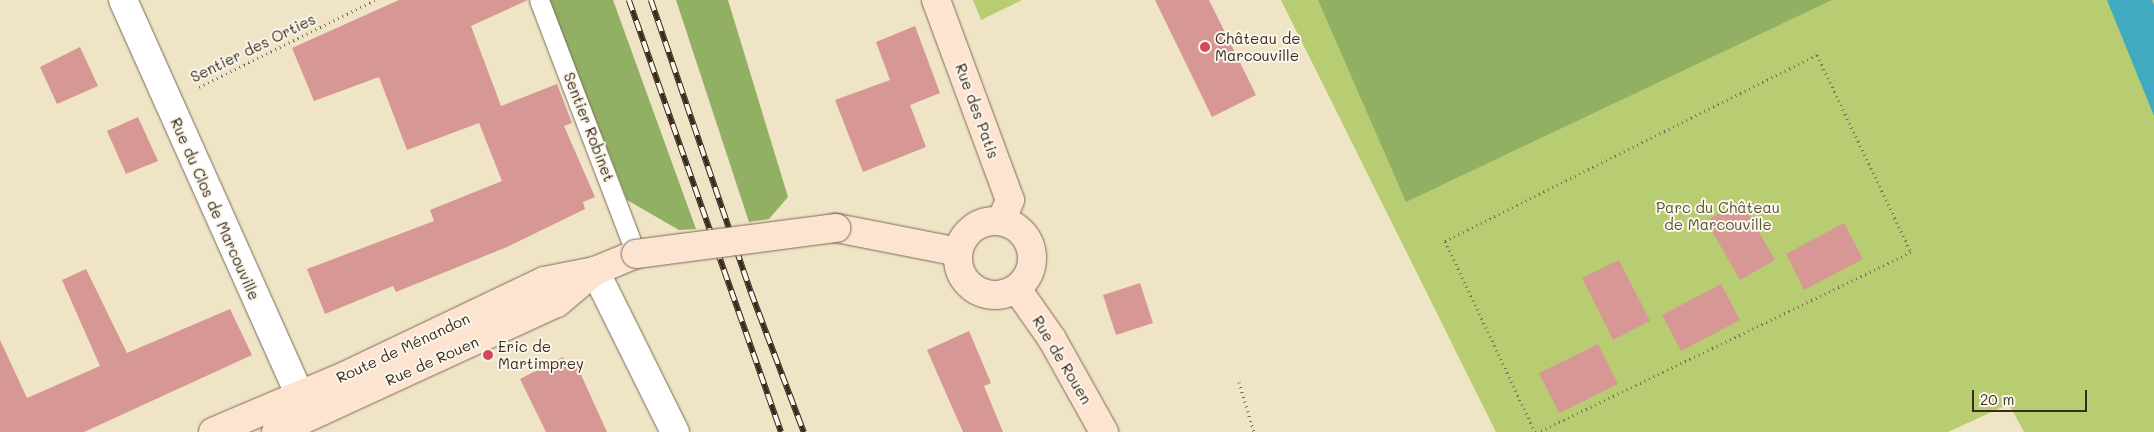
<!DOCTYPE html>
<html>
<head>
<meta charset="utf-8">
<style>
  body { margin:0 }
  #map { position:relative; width:2154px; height:432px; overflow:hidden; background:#efe4c6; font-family:Mali,sans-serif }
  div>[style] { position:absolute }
  .green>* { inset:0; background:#b8cd71 }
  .forest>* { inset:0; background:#92b063 }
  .water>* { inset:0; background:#40abc0 }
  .building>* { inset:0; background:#d79795 }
  .path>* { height:3px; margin-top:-1.5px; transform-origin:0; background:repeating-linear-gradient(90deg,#7a6b59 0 1px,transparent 0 5px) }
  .roads { filter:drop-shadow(0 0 1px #7a6b59) drop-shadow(0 0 1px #7a6b59) }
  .lane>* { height:19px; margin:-9.5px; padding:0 9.5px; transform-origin:9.5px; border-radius:9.5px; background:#fff }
  .street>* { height:28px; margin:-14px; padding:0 14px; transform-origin:14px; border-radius:14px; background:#fff }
  .secondary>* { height:28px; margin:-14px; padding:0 14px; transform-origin:14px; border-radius:14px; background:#fde4d1 }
  .secondary>.ring { margin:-14px; padding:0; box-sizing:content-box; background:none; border:28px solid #fde4d1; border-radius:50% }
  .rail>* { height:5.5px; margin-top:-2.75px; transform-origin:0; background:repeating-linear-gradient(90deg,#fbf7ec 0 11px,#3b2a1e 0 22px); box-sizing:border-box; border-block:1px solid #3b2a1e }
  .bridges { filter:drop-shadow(0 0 1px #7a6b59) drop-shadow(0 0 1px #7a6b59) }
  .secondary-bridge>* { height:28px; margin:-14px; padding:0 14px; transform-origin:14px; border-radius:14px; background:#fde4d1 }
  .dots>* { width:14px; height:14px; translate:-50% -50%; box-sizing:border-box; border:2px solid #fbf7ec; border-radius:50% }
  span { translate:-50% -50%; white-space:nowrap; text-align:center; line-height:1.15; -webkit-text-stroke:4px #fbf7ec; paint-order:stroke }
  .poi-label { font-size:15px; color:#3b2a1e }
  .left { translate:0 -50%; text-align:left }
  .street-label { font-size:15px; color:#3b2a1e }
  .park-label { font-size:15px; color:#5a5333 }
  .scale { position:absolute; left:1972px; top:390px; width:115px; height:22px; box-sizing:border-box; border:2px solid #3b2a1e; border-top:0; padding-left:6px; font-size:15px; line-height:18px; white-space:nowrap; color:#3b2a1e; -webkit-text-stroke:4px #fbf7ec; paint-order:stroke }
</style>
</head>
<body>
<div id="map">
  <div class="green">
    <div style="clip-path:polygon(973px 0,1022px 0,981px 20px)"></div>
    <div style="clip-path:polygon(1281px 0,2154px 0,2154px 432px,2024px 432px,2009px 404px,1948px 432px,1496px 432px)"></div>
  </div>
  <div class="forest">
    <div style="clip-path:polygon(549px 0,613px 0,696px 229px,679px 230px,627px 200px)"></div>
    <div style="clip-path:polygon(676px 0,728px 0,788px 197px,769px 219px,749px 222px)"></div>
    <div style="clip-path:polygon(1318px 0,1832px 0,1406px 202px)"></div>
  </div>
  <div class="water">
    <div style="clip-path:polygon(2107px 0,2152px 0,2154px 5px,2154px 116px)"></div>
  </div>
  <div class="building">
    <div style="clip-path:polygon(399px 0,528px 0,471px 26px,501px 106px,557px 84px,572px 123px,564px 126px,595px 197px,583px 202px,585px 209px,507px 247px,396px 292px,393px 286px,325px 314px,307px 269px,434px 221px,430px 210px,502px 181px,479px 123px,407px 150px,379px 77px,314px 101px,292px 48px)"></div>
    <div style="clip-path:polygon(1155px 0,1209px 0,1256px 95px,1212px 117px)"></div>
    <div style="clip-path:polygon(915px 26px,940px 93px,910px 105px,926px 147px,863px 172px,835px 100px,890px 80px,876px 42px)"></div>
    <div style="clip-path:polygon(80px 47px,98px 86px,57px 104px,40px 67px)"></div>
    <div style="clip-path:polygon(138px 117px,158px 161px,126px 174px,107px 131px)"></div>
    <div style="clip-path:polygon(1741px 201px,1775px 260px,1740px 280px,1706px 221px)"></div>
    <div style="clip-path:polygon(1844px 223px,1863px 259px,1804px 290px,1786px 254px)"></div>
    <div style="clip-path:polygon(1619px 260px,1650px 321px,1613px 340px,1582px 278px)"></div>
    <div style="clip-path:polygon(86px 269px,127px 353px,230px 309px,252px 355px,84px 432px,0 432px,0 340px,27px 398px,100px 366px,62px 280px)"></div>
    <div style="clip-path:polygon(1140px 283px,1153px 323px,1116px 335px,1103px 295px)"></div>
    <div style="clip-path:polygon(1721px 284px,1740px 320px,1681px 351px,1662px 315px)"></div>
    <div style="clip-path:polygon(969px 331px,991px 383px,984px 386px,1003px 432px,963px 432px,927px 350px)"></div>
    <div style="clip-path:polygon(1598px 344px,1618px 384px,1559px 413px,1539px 373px)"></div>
    <div style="clip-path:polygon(563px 357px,569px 369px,577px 366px,607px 432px,546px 432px,520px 379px)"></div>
  </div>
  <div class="path">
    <div style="left:199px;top:87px;width:196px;rotate:-26.3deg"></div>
    <div style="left:1239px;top:382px;width:52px;rotate:73.3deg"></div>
    <div style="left:1535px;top:432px;width:211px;rotate:-115.2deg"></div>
    <div style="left:1445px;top:241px;width:416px;rotate:-26.6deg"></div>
    <div style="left:1817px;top:55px;width:218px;rotate:64.5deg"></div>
    <div style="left:1911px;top:252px;width:414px;rotate:154.2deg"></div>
  </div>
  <div class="roads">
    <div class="lane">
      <div style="left:539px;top:0;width:272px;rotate:69.1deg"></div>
    </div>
    <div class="street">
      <div style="left:123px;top:0;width:456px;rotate:65.9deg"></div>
      <div style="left:595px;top:271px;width:180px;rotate:63.6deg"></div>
    </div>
    <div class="secondary">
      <div style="left:936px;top:0;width:213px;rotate:69.7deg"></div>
      <div style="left:1010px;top:200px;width:23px;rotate:113deg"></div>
      <div class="ring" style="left:958px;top:221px;width:46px;height:46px"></div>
      <div style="left:836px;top:228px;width:124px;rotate:11.1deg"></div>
      <div style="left:1017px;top:289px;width:61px;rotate:55deg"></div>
      <div style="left:1052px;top:339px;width:107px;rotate:60.8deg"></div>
      <div style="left:213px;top:432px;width:146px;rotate:-23deg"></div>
      <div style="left:347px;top:375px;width:218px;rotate:-25.5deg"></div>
      <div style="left:544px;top:281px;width:52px;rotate:-11.1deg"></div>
      <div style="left:276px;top:432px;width:309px;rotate:-24.7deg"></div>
      <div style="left:557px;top:303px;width:50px;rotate:-40.1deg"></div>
      <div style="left:595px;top:271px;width:44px;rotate:-22.5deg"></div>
    </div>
  </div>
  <div class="rail">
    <div style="left:629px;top:0;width:458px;rotate:70.6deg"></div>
    <div style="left:651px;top:0;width:309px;rotate:71.1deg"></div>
    <div style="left:751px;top:292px;width:150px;rotate:69.3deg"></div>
  </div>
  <div class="bridges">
    <div class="secondary-bridge">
      <div style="left:636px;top:254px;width:202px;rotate:-7.4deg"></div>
    </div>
  </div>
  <div class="dots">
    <div style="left:1205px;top:47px;background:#d1495b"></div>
    <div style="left:488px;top:355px;background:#d1495b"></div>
  </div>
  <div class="poi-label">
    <span class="left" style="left:1215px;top:47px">Château de<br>Marcouville</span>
    <span class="left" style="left:498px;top:355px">Eric de<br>Martimprey</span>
  </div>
  <div class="street-label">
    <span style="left:253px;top:48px;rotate:-26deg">Sentier des Orties</span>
    <span style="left:977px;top:111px;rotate:70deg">Rue des Patis</span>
    <span style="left:589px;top:127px;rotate:69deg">Sentier Robinet</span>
    <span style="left:215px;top:209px;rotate:66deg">Rue du Clos de Marcouville</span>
    <span style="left:403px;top:348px;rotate:-25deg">Route de Ménandon</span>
    <span style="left:1062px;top:360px;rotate:59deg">Rue de Rouen</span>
    <span style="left:432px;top:361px;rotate:-24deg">Rue de Rouen</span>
  </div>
  <div class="park-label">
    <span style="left:1718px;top:216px">Parc du Château<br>de Marcouville</span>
  </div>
  <div class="scale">20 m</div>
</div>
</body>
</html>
